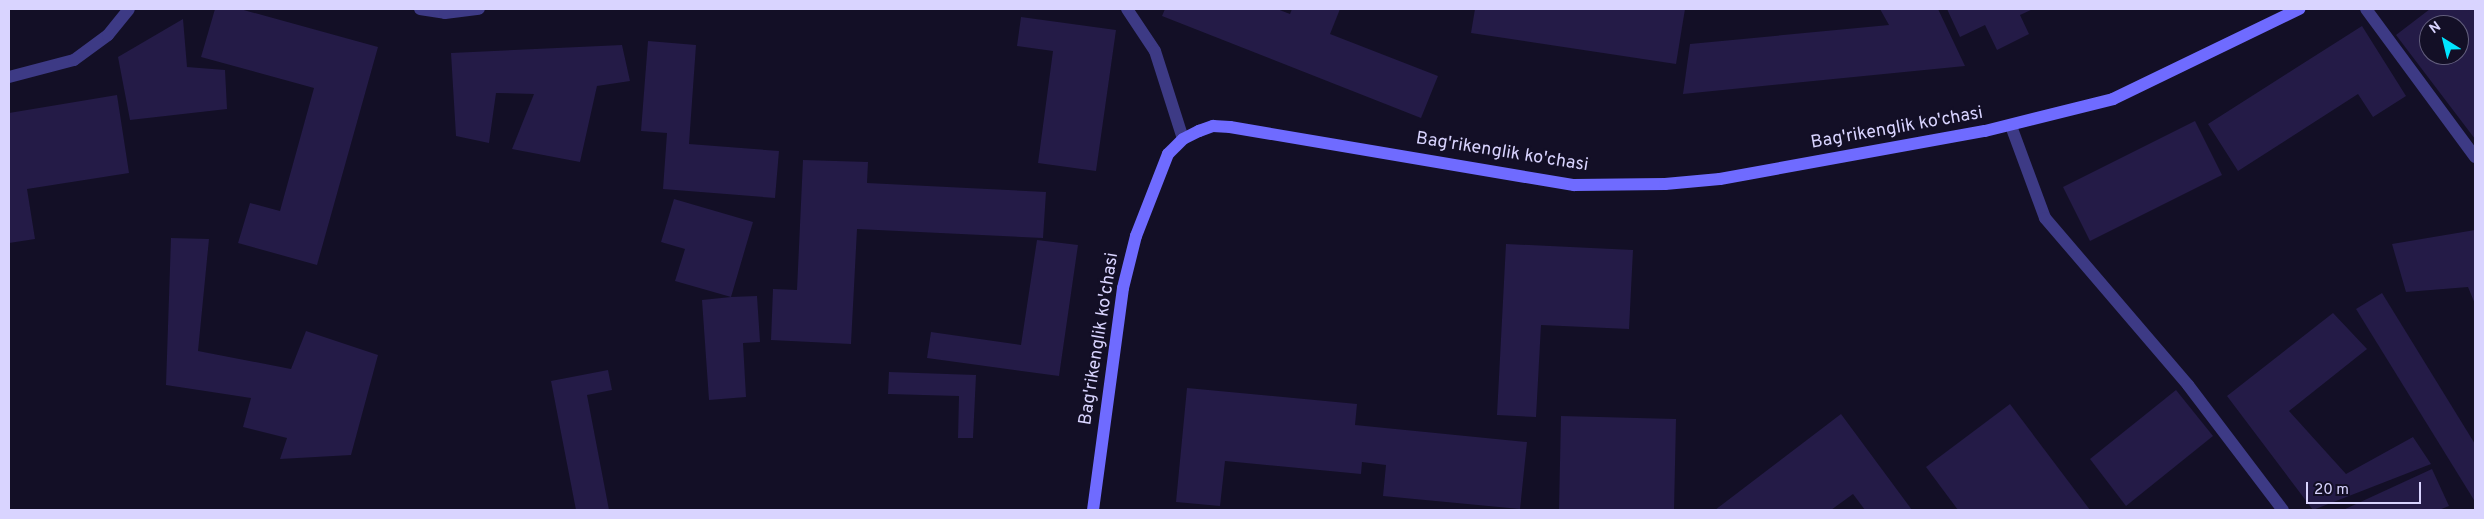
<!DOCTYPE html>
<html>
<head>
<meta charset="utf-8">
<style>
  body { margin:0 }
  #map { position:relative; width:2484px; height:519px; overflow:hidden; background:#130f26; font-family:Overpass,sans-serif }
  div>[style] { position:absolute }
  .building>* { inset:0; background:#241b47 }
  .service>* { height:12px; margin:-6px; padding:0 6px; transform-origin:6px; border-radius:6px; background:#3d3a85 }
  .tertiary>* { height:12px; margin:-6px; padding:0 6px; transform-origin:6px; border-radius:6px; background:#3d3a85 }
  .secondary>* { height:12px; margin:-6px; padding:0 6px; transform-origin:6px; border-radius:6px; background:#6f6bff }
  span { translate:-50% -50%; white-space:nowrap; text-align:center; line-height:1.15; -webkit-text-stroke:4px #130f26; paint-order:stroke }
  .street-label { font-size:18px; color:#d9d4ff }
  .frame { position:absolute; inset:0; border:10px solid #d9d4ff; pointer-events:none }
  .north { position:absolute; left:2419px; top:15px; width:50px; height:50px; box-sizing:border-box; background:#130f26; border:1px solid #625e7d; border-radius:50%; rotate:324deg; font-size:14px; font-weight:700; line-height:20px; text-align:center; color:#d9d4ff }
  .north::after { content:''; display:block; margin:auto; width:18px; height:22px; background:#00e5ff; clip-path:polygon(50% 0,100% 100%,50% 72%,0 100%) }
  .scale { position:absolute; left:2306px; top:482px; width:115px; height:22px; box-sizing:border-box; border:2px solid #d9d4ff; border-top:0; padding-left:6px; font-size:15px; line-height:18px; white-space:nowrap; color:#d9d4ff; -webkit-text-stroke:4px #130f26; paint-order:stroke }
</style>
</head>
<body>
<div id="map">
  <div class="building">
    <div style="clip-path:polygon(215px 9px,240px 9px,378px 47px,317px 265px,238px 243px,250px 203px,280px 211px,314px 88px,201px 57px)"></div>
    <div style="clip-path:polygon(1165px 9px,1277px 9px,1290px 14px,1292px 9px,1340px 9px,1330px 34px,1438px 76px,1421px 118px,1162px 16px)"></div>
    <div style="clip-path:polygon(1475px 9px,1685px 9px,1676px 64px,1471px 33px)"></div>
    <div style="clip-path:polygon(1880px 9px,1938px 9px,1965px 66px,1683px 94px,1690px 44px,1889px 25px)"></div>
    <div style="clip-path:polygon(1947px 9px,2033px 9px,2020px 15px,2029px 34px,1997px 50px,1985px 25px,1960px 37px)"></div>
    <div style="clip-path:polygon(evenodd,2430px 9px,2475px 9px,2475px 139px,2396px 35px,2430px 9px,2429px 25px,2459px 25px,2459px 55px,2429px 55px,2429px 25px)"></div>
    <div style="clip-path:polygon(1021px 17px,1116px 30px,1096px 171px,1038px 163px,1053px 51px,1017px 46px)"></div>
    <div style="clip-path:polygon(183px 19px,187px 67px,225px 70px,227px 109px,130px 120px,118px 57px)"></div>
    <div style="clip-path:polygon(2362px 26px,2406px 96px,2373px 117px,2358px 94px,2238px 171px,2208px 124px)"></div>
    <div style="clip-path:polygon(648px 41px,696px 45px,689px 144px,779px 151px,775px 198px,663px 189px,667px 133px,641px 131px)"></div>
    <div style="clip-path:polygon(622px 45px,630px 81px,597px 86px,580px 162px,512px 149px,534px 94px,496px 93px,489px 143px,456px 136px,451px 53px)"></div>
    <div style="clip-path:polygon(117px 95px,129px 173px,27px 189px,35px 239px,9px 243px,9px 113px)"></div>
    <div style="clip-path:polygon(2195px 121px,2222px 175px,2090px 241px,2063px 187px)"></div>
    <div style="clip-path:polygon(803px 160px,868px 162px,867px 183px,1046px 192px,1043px 238px,857px 229px,851px 344px,771px 340px,773px 289px,797px 290px)"></div>
    <div style="clip-path:polygon(674px 199px,753px 222px,731px 297px,757px 296px,760px 342px,743px 343px,746px 397px,709px 400px,702px 300px,731px 297px,675px 281px,685px 249px,661px 242px)"></div>
    <div style="clip-path:polygon(2475px 230px,2475px 304px,2468px 287px,2406px 292px,2392px 244px)"></div>
    <div style="clip-path:polygon(171px 238px,209px 239px,198px 351px,291px 369px,306px 331px,378px 355px,351px 455px,280px 459px,287px 438px,243px 427px,251px 398px,166px 385px)"></div>
    <div style="clip-path:polygon(1037px 240px,1078px 245px,1059px 376px,927px 358px,931px 332px,1021px 345px)"></div>
    <div style="clip-path:polygon(1506px 244px,1633px 250px,1629px 329px,1541px 325px,1536px 417px,1497px 415px)"></div>
    <div style="clip-path:polygon(2382px 293px,2475px 444px,2474px 500px,2356px 309px)"></div>
    <div style="clip-path:polygon(2333px 313px,2367px 349px,2289px 411px,2346px 474px,2413px 437px,2431px 464px,2313px 510px,2227px 396px)"></div>
    <div style="clip-path:polygon(608px 370px,612px 390px,587px 395px,609px 510px,576px 510px,551px 381px)"></div>
    <div style="clip-path:polygon(889px 372px,976px 375px,973px 438px,958px 438px,959px 396px,888px 394px)"></div>
    <div style="clip-path:polygon(1187px 388px,1357px 404px,1355px 425px,1527px 442px,1520px 509px,1383px 496px,1386px 465px,1362px 462px,1361px 474px,1225px 461px,1220px 506px,1176px 502px)"></div>
    <div style="clip-path:polygon(2176px 390px,2213px 436px,2126px 506px,2090px 459px)"></div>
    <div style="clip-path:polygon(2010px 404px,2090px 510px,1958px 510px,1926px 467px)"></div>
    <div style="clip-path:polygon(1841px 414px,1912px 510px,1865px 510px,1853px 494px,1831px 510px,1715px 510px)"></div>
    <div style="clip-path:polygon(1561px 416px,1676px 419px,1674px 510px,1559px 509px)"></div>
    <div style="clip-path:polygon(2432px 469px,2449px 506px,2439px 510px,2343px 510px)"></div>
  </div>
  <div class="service">
    <div style="left:2366px;top:9px;width:184px;rotate:53.6deg"></div>
    <div style="left:9px;top:77px;width:67px;rotate:-14.7deg"></div>
    <div style="left:74px;top:60px;width:42px;rotate:-36.3deg"></div>
    <div style="left:108px;top:35px;width:33px;rotate:-51deg"></div>
    <div style="left:2011px;top:126px;width:98px;rotate:69.7deg"></div>
    <div style="left:2045px;top:218px;width:220px;rotate:49.4deg"></div>
    <div style="left:2188px;top:385px;width:157px;rotate:52.8deg"></div>
  </div>
  <div class="tertiary">
    <div style="left:420px;top:9px;width:25px;rotate:9deg"></div>
    <div style="left:445px;top:13px;width:34px;rotate:-7deg"></div>
    <div style="left:1127px;top:9px;width:50px;rotate:56.3deg"></div>
    <div style="left:1155px;top:51px;width:92px;rotate:72.3deg"></div>
  </div>
  <div class="secondary">
    <div style="left:1093px;top:510px;width:224px;rotate:-82.3deg"></div>
    <div style="left:1123px;top:288px;width:54px;rotate:-76deg"></div>
    <div style="left:1136px;top:236px;width:88px;rotate:-68.7deg"></div>
    <div style="left:1168px;top:154px;width:21px;rotate:-45deg"></div>
    <div style="left:1183px;top:139px;width:18px;rotate:-27deg"></div>
    <div style="left:1199px;top:131px;width:15px;rotate:-20deg"></div>
    <div style="left:1213px;top:126px;width:17px;rotate:3deg"></div>
    <div style="left:1230px;top:127px;width:349px;rotate:9.6deg"></div>
    <div style="left:1574px;top:185px;width:91px;rotate:-0.6deg"></div>
    <div style="left:1665px;top:184px;width:55px;rotate:-5.2deg"></div>
    <div style="left:1720px;top:179px;width:269px;rotate:-10.3deg"></div>
    <div style="left:1985px;top:131px;width:132px;rotate:-14deg"></div>
    <div style="left:2113px;top:99px;width:207px;rotate:-25.8deg"></div>
  </div>
  <div class="street-label">
    <span style="left:1897px;top:129px;rotate:-10deg">Bag'rikenglik ko'chasi</span>
    <span style="left:1502px;top:153px;rotate:9deg">Bag'rikenglik ko'chasi</span>
    <span style="left:1100px;top:339px;rotate:-81deg">Bag'rikenglik ko'chasi</span>
  </div>
  <div class="frame"></div>
  <div class="north">N</div>
  <div class="scale">20 m</div>
</div>
</body>
</html>
